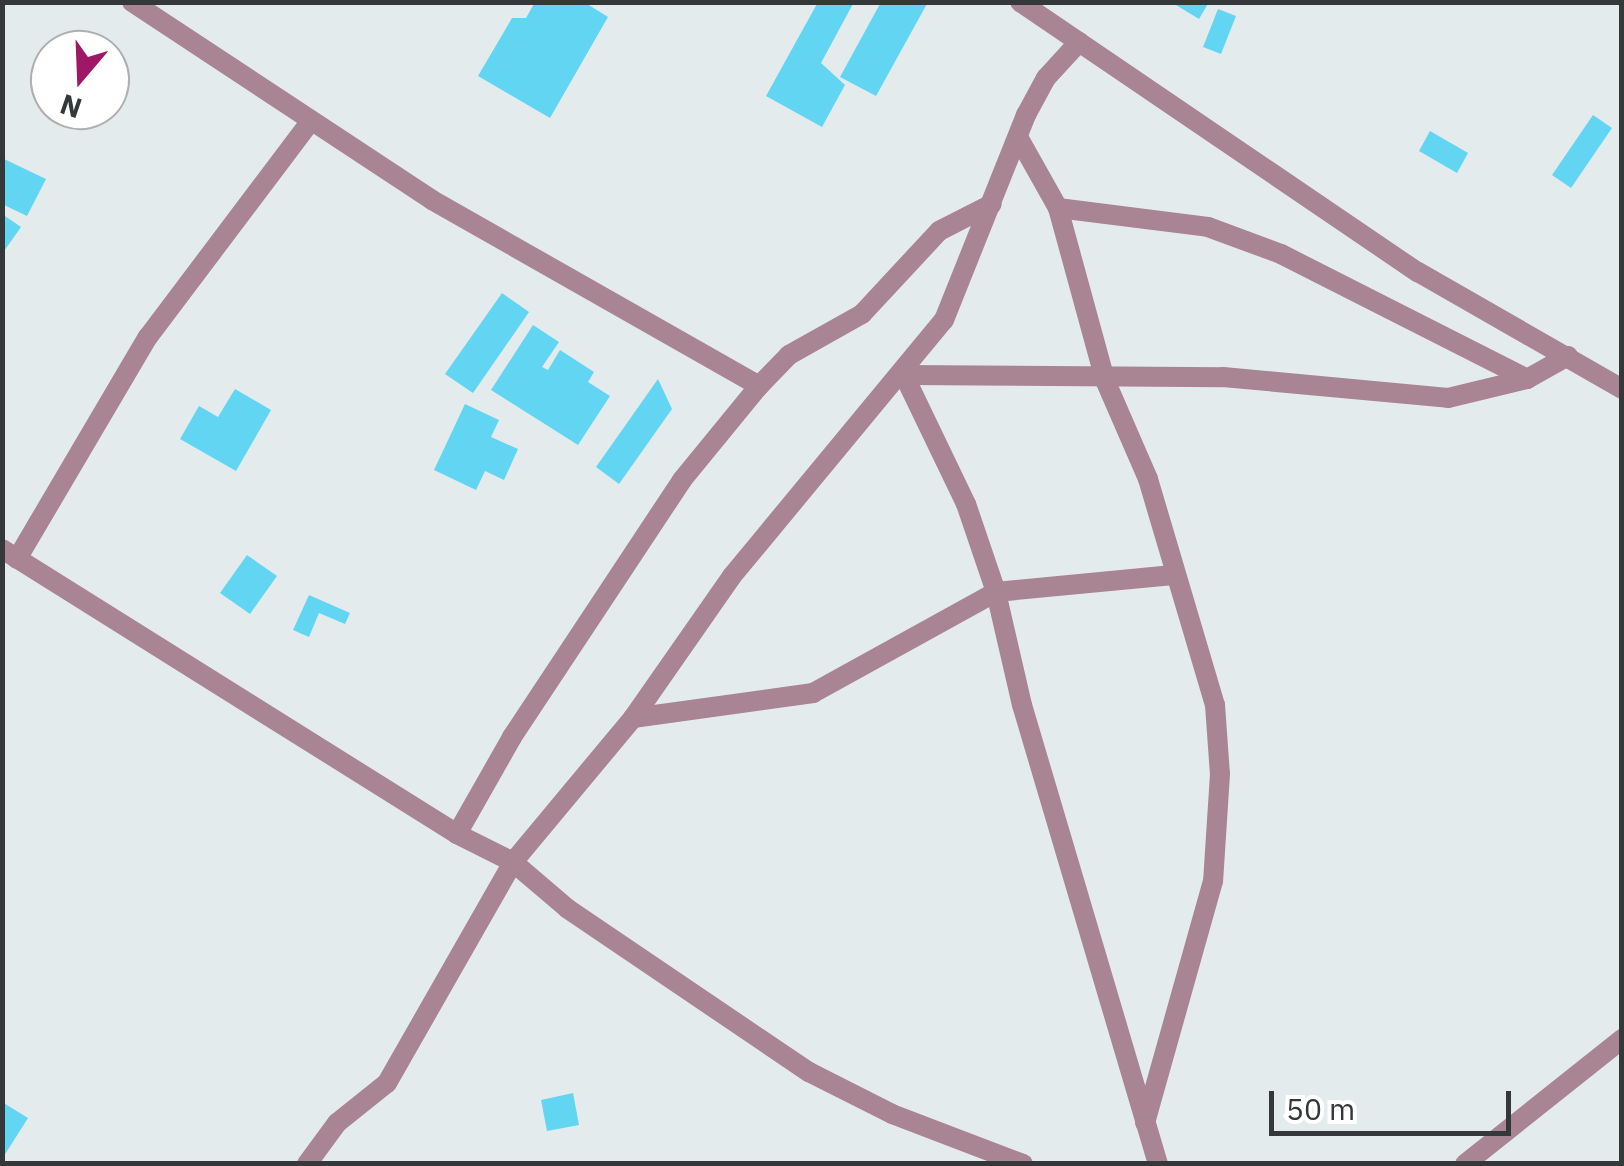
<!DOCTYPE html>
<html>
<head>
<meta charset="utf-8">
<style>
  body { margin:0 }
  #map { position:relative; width:1624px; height:1166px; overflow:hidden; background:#e4ebed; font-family:"IBM Plex Sans",sans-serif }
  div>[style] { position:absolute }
  .building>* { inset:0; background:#62d5f3 }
  .minor>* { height:20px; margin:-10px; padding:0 10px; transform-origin:10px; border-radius:10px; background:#a98493 }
  .tertiary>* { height:20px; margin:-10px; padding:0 10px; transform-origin:10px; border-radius:10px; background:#a98493 }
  span { translate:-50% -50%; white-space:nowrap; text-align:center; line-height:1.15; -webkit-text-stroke:8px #fff; paint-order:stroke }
  .frame { position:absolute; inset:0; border:5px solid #353839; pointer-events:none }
  .north { position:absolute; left:30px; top:30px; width:100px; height:100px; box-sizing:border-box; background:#fff; border:2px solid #aeafb0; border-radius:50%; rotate:199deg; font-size:28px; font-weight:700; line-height:40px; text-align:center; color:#353839 }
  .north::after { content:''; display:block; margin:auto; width:35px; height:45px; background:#9f1866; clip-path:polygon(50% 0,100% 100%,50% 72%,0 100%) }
  .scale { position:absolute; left:1269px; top:1091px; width:242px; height:45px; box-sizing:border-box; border:5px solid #353839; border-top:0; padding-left:12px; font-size:30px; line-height:35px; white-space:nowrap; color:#353839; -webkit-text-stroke:8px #fff; paint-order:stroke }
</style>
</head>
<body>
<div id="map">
  <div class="building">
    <div style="clip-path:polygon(535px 2px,584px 2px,608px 17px,550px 118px,478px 76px,512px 18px,526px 18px)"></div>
    <div style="clip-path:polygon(818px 2px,854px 2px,821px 63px,845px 85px,822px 127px,766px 96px)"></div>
    <div style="clip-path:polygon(881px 2px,928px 2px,876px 96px,840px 77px)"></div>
    <div style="clip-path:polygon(1171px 2px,1209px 2px,1199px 19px)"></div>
    <div style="clip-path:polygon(1218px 9px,1236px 16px,1221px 54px,1203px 47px)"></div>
    <div style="clip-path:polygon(1593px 115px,1612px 128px,1571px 188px,1552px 175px)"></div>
    <div style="clip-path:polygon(1430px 131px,1468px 153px,1457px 173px,1419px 151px)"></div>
    <div style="clip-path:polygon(2px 158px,46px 179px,27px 216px,2px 204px)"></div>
    <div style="clip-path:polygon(2px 214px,21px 227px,2px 254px)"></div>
    <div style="clip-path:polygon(502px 293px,529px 312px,473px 393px,445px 374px)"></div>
    <div style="clip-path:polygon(533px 325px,559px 342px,542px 367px,548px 370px,560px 350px,594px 372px,588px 382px,610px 396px,578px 445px,491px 390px)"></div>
    <div style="clip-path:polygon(658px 379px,672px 409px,619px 484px,596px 467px)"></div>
    <div style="clip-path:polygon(235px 389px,271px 410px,236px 471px,180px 439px,199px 406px,218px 417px)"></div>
    <div style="clip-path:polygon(465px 404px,499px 420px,491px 437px,518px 449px,504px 480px,485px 471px,476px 490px,434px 470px)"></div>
    <div style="clip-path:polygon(247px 555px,277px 576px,250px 614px,220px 593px)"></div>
    <div style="clip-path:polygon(309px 595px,350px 613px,345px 624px,319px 613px,309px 637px,293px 630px)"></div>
    <div style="clip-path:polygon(573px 1093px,579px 1125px,547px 1131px,541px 1100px)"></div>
    <div style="clip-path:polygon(2px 1102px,28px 1118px,2px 1159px)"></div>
  </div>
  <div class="minor">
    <div style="left:132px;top:2px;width:359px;rotate:33.4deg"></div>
    <div style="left:432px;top:200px;width:376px;rotate:29.6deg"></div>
    <div style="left:1018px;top:137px;width:81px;rotate:60.6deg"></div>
    <div style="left:1058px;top:208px;width:178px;rotate:74.7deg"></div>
    <div style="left:1105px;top:380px;width:108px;rotate:66.5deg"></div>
    <div style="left:1148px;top:479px;width:236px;rotate:73.5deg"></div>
    <div style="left:1215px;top:705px;width:69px;rotate:85.9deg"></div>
    <div style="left:1220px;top:774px;width:107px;rotate:93.7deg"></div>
    <div style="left:1213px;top:881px;width:251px;rotate:105.7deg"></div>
    <div style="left:1058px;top:208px;width:151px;rotate:7.2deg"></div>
    <div style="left:1208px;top:227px;width:78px;rotate:20.3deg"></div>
    <div style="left:1281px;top:254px;width:276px;rotate:26.9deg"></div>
    <div style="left:2px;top:549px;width:537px;rotate:32.06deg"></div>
    <div style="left:457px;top:834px;width:63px;rotate:26.6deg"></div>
    <div style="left:513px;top:862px;width:72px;rotate:40.5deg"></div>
    <div style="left:568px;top:909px;width:291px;rotate:34.1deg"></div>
    <div style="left:809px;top:1072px;width:93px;rotate:26.8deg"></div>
    <div style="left:892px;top:1114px;width:140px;rotate:20.9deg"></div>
    <div style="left:17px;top:559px;width:258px;rotate:-59.5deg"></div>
    <div style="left:148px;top:337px;width:268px;rotate:-53deg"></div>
    <div style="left:633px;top:718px;width:182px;rotate:-7.9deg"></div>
    <div style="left:813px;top:693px;width:209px;rotate:-28.9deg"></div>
    <div style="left:996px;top:592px;width:178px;rotate:-5.5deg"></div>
    <div style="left:457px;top:834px;width:112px;rotate:-60.4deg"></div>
    <div style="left:512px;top:737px;width:308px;rotate:-56.5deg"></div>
    <div style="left:682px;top:480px;width:122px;rotate:-50.7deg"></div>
    <div style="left:759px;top:386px;width:43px;rotate:-45.9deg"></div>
    <div style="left:789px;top:355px;width:84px;rotate:-29.3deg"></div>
    <div style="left:862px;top:314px;width:113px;rotate:-47.1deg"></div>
    <div style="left:939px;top:231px;width:59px;rotate:-27deg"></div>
    <div style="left:307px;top:1164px;width:51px;rotate:-53.8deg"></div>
    <div style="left:337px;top:1123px;width:64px;rotate:-38.7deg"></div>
    <div style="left:387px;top:1083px;width:254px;rotate:-60.3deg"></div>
    <div style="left:513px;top:862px;width:187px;rotate:-50.2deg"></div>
    <div style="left:633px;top:718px;width:173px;rotate:-55.1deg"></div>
    <div style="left:732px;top:576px;width:332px;rotate:-50.4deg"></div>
    <div style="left:944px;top:320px;width:221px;rotate:-68.2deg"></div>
    <div style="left:1026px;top:115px;width:42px;rotate:-61.6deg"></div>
    <div style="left:1046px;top:78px;width:49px;rotate:-47.5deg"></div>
    <div style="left:1158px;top:1164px;width:479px;rotate:-106.5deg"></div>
    <div style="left:1022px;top:705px;width:116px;rotate:-103deg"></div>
    <div style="left:996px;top:592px;width:93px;rotate:-108.8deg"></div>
    <div style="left:966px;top:504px;width:143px;rotate:-115.7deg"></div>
    <div style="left:904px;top:375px;width:319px;rotate:0.4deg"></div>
    <div style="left:1223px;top:377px;width:226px;rotate:5.3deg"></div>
    <div style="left:1448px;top:398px;width:81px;rotate:-13.5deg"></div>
    <div style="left:1527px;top:379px;width:47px;rotate:-29.3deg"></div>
    <div style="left:1465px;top:1164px;width:201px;rotate:-38.5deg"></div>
  </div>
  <div class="tertiary">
    <div style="left:1020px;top:2px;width:481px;rotate:34.2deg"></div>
    <div style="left:1418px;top:272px;width:235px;rotate:29.8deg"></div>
  </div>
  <div class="frame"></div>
  <div class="north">N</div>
  <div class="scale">50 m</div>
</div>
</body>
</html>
